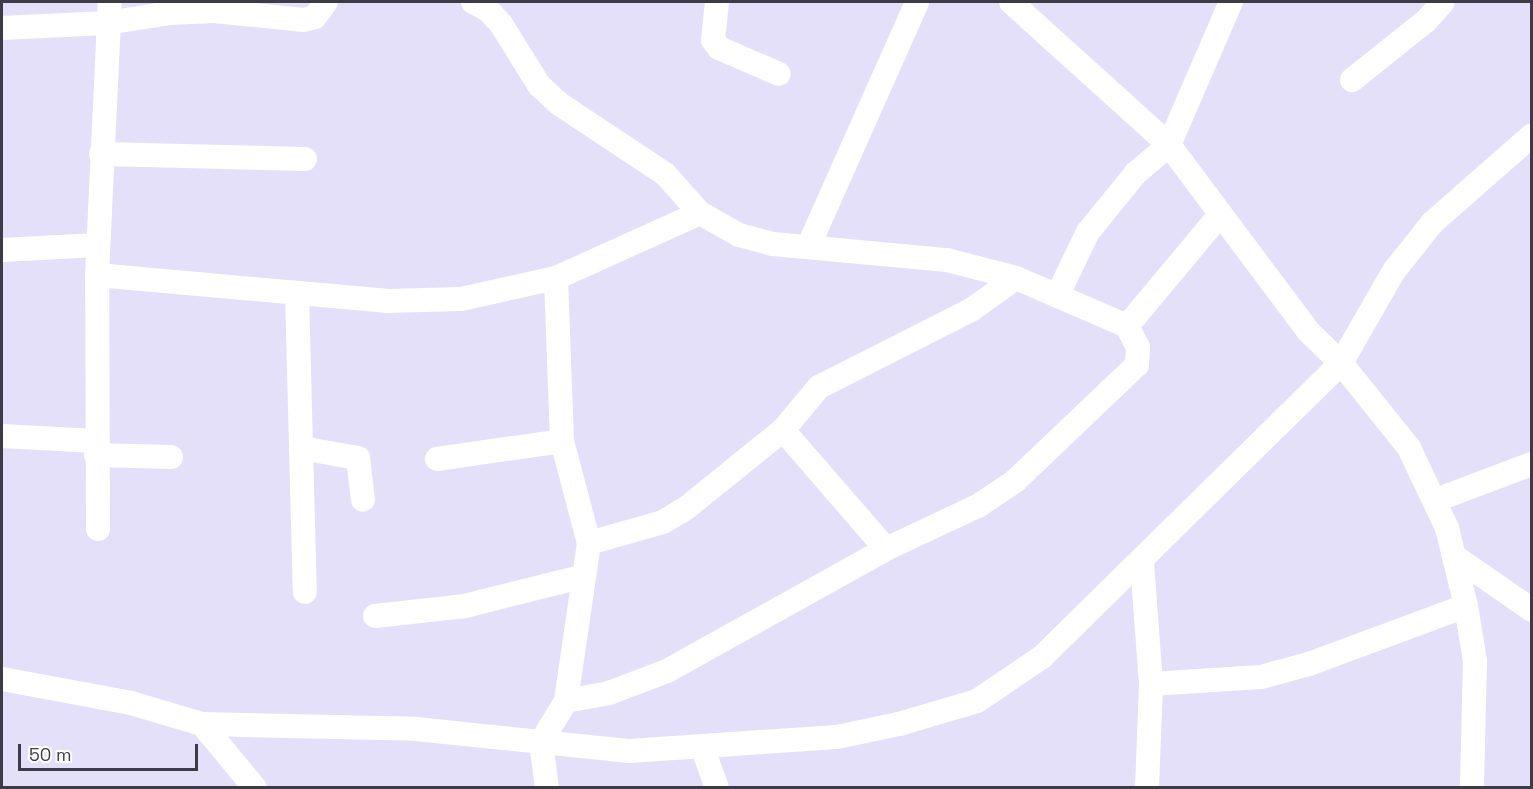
<!DOCTYPE html>
<html>
<head>
<meta charset="utf-8">
<style>
  body { margin:0 }
  #map { position:relative; width:1533px; height:789px; overflow:hidden; background:#e4e0fa; font-family:"Space Grotesk",sans-serif }
  div>[style] { position:absolute }
  .minor>* { height:24px; margin:-12px; padding:0 12px; transform-origin:12px; border-radius:12px; background:#fff }
  span { translate:-50% -50%; white-space:nowrap; text-align:center; line-height:1.15; -webkit-text-stroke:6px #fff; paint-order:stroke }
  .frame { position:absolute; inset:0; border:3px solid #3d3b45; pointer-events:none }
  .scale { position:absolute; left:18px; top:744px; width:180px; height:27px; box-sizing:border-box; border:3px solid #3d3b45; border-top:0; padding-left:8px; font-size:18px; line-height:21px; white-space:nowrap; color:#3d3b45; -webkit-text-stroke:4px #fff; paint-order:stroke }
</style>
</head>
<body>
<div id="map">
  <div class="minor">
    <div style="left:473px;top:2px;width:17px;rotate:28deg"></div>
    <div style="left:488px;top:10px;width:19px;rotate:47deg"></div>
    <div style="left:501px;top:24px;width:72px;rotate:58.1deg"></div>
    <div style="left:539px;top:85px;width:26px;rotate:43deg"></div>
    <div style="left:558px;top:103px;width:128px;rotate:33.6deg"></div>
    <div style="left:665px;top:174px;width:52px;rotate:48.1deg"></div>
    <div style="left:700px;top:213px;width:45px;rotate:29.4deg"></div>
    <div style="left:739px;top:235px;width:35px;rotate:15deg"></div>
    <div style="left:773px;top:244px;width:175px;rotate:5.3deg"></div>
    <div style="left:947px;top:260px;width:71px;rotate:14.6deg"></div>
    <div style="left:1016px;top:278px;width:121px;rotate:23.4deg"></div>
    <div style="left:717px;top:2px;width:38px;rotate:96deg"></div>
    <div style="left:713px;top:40px;width:10px;rotate:53deg"></div>
    <div style="left:719px;top:48px;width:65px;rotate:23.4deg"></div>
    <div style="left:1011px;top:2px;width:213px;rotate:42.1deg"></div>
    <div style="left:1169px;top:145px;width:232px;rotate:53.2deg"></div>
    <div style="left:1308px;top:331px;width:46px;rotate:44.1deg"></div>
    <div style="left:1341px;top:363px;width:109px;rotate:51.3deg"></div>
    <div style="left:1409px;top:448px;width:89px;rotate:64.6deg"></div>
    <div style="left:1447px;top:528px;width:80px;rotate:76.3deg"></div>
    <div style="left:1466px;top:606px;width:56px;rotate:80.7deg"></div>
    <div style="left:1475px;top:661px;width:127px;rotate:91.4deg"></div>
    <div style="left:2px;top:28px;width:105px;rotate:-2.7deg"></div>
    <div style="left:107px;top:23px;width:64px;rotate:-9deg"></div>
    <div style="left:170px;top:13px;width:44px;rotate:-2.6deg"></div>
    <div style="left:214px;top:11px;width:90px;rotate:5.7deg"></div>
    <div style="left:304px;top:20px;width:11px;rotate:-15deg"></div>
    <div style="left:315px;top:17px;width:19px;rotate:-54deg"></div>
    <div style="left:1352px;top:80px;width:95px;rotate:-38.6deg"></div>
    <div style="left:1426px;top:21px;width:25px;rotate:-48deg"></div>
    <div style="left:101px;top:154px;width:204px;rotate:1.4deg"></div>
    <div style="left:809px;top:245px;width:266px;rotate:-66deg"></div>
    <div style="left:2px;top:250px;width:96px;rotate:-3deg"></div>
    <div style="left:97px;top:275px;width:290px;rotate:5.1deg"></div>
    <div style="left:386px;top:301px;width:75px;rotate:-1.5deg"></div>
    <div style="left:461px;top:299px;width:97px;rotate:-12.5deg"></div>
    <div style="left:556px;top:278px;width:158px;rotate:-24.3deg"></div>
    <div style="left:556px;top:278px;width:163px;rotate:87.9deg"></div>
    <div style="left:562px;top:441px;width:106px;rotate:75.2deg"></div>
    <div style="left:589px;top:543px;width:160px;rotate:98.3deg"></div>
    <div style="left:566px;top:701px;width:44px;rotate:-10.5deg"></div>
    <div style="left:609px;top:693px;width:62px;rotate:-20.8deg"></div>
    <div style="left:667px;top:671px;width:251px;rotate:-29.1deg"></div>
    <div style="left:886px;top:549px;width:102px;rotate:-25.1deg"></div>
    <div style="left:978px;top:506px;width:45px;rotate:-34deg"></div>
    <div style="left:1015px;top:481px;width:168px;rotate:-43.6deg"></div>
    <div style="left:1137px;top:365px;width:18px;rotate:-87deg"></div>
    <div style="left:1138px;top:347px;width:24px;rotate:-118deg"></div>
    <div style="left:1127px;top:326px;width:143px;rotate:-50.1deg"></div>
    <div style="left:297px;top:294px;width:298px;rotate:88.5deg"></div>
    <div style="left:1057px;top:296px;width:71px;rotate:-64.2deg"></div>
    <div style="left:1088px;top:232px;width:76px;rotate:-50.9deg"></div>
    <div style="left:1136px;top:173px;width:43px;rotate:-40.3deg"></div>
    <div style="left:1169px;top:145px;width:156px;rotate:-66.6deg"></div>
    <div style="left:783px;top:430px;width:157px;rotate:49.1deg"></div>
    <div style="left:2px;top:436px;width:94px;rotate:3deg"></div>
    <div style="left:301px;top:448px;width:58px;rotate:10deg"></div>
    <div style="left:358px;top:458px;width:42px;rotate:83.2deg"></div>
    <div style="left:96px;top:455px;width:75px;rotate:1.5deg"></div>
    <div style="left:437px;top:459px;width:126px;rotate:-8.2deg"></div>
    <div style="left:1436px;top:500px;width:103px;rotate:-20.6deg"></div>
    <div style="left:98px;top:529px;width:254px;rotate:-90.2deg"></div>
    <div style="left:97px;top:275px;width:273px;rotate:-87.3deg"></div>
    <div style="left:589px;top:543px;width:77px;rotate:-15.8deg"></div>
    <div style="left:663px;top:522px;width:26px;rotate:-31deg"></div>
    <div style="left:685px;top:509px;width:126px;rotate:-38.9deg"></div>
    <div style="left:783px;top:430px;width:56px;rotate:-50.1deg"></div>
    <div style="left:819px;top:387px;width:170px;rotate:-26.9deg"></div>
    <div style="left:971px;top:310px;width:55px;rotate:-35.4deg"></div>
    <div style="left:1454px;top:556px;width:95px;rotate:34.7deg"></div>
    <div style="left:1142px;top:562px;width:122px;rotate:85.8deg"></div>
    <div style="left:1151px;top:684px;width:104px;rotate:92.2deg"></div>
    <div style="left:375px;top:616px;width:91px;rotate:-6.3deg"></div>
    <div style="left:465px;top:606px;width:123px;rotate:-14.1deg"></div>
    <div style="left:2px;top:679px;width:131px;rotate:10.5deg"></div>
    <div style="left:131px;top:703px;width:74px;rotate:16.5deg"></div>
    <div style="left:202px;top:724px;width:214px;rotate:1.3deg"></div>
    <div style="left:416px;top:729px;width:215px;rotate:5.9deg"></div>
    <div style="left:630px;top:751px;width:207px;rotate:-3.9deg"></div>
    <div style="left:837px;top:737px;width:63px;rotate:-11.8deg"></div>
    <div style="left:899px;top:724px;width:81px;rotate:-16.4deg"></div>
    <div style="left:977px;top:701px;width:78px;rotate:-34.1deg"></div>
    <div style="left:1042px;top:657px;width:419px;rotate:-44.5deg"></div>
    <div style="left:1341px;top:363px;width:106px;rotate:-60.1deg"></div>
    <div style="left:1394px;top:271px;width:61px;rotate:-51.6deg"></div>
    <div style="left:1432px;top:223px;width:133px;rotate:-41.3deg"></div>
    <div style="left:1151px;top:684px;width:110px;rotate:-3.6deg"></div>
    <div style="left:1261px;top:677px;width:50px;rotate:-15.2deg"></div>
    <div style="left:1309px;top:664px;width:167px;rotate:-20.3deg"></div>
    <div style="left:202px;top:724px;width:83px;rotate:50.4deg"></div>
    <div style="left:703px;top:749px;width:41px;rotate:70.3deg"></div>
    <div style="left:547px;top:788px;width:46px;rotate:-97.4deg"></div>
    <div style="left:541px;top:742px;width:48px;rotate:-58.6deg"></div>
  </div>
  <div class="frame"></div>
  <div class="scale">50 m</div>
</div>
</body>
</html>
